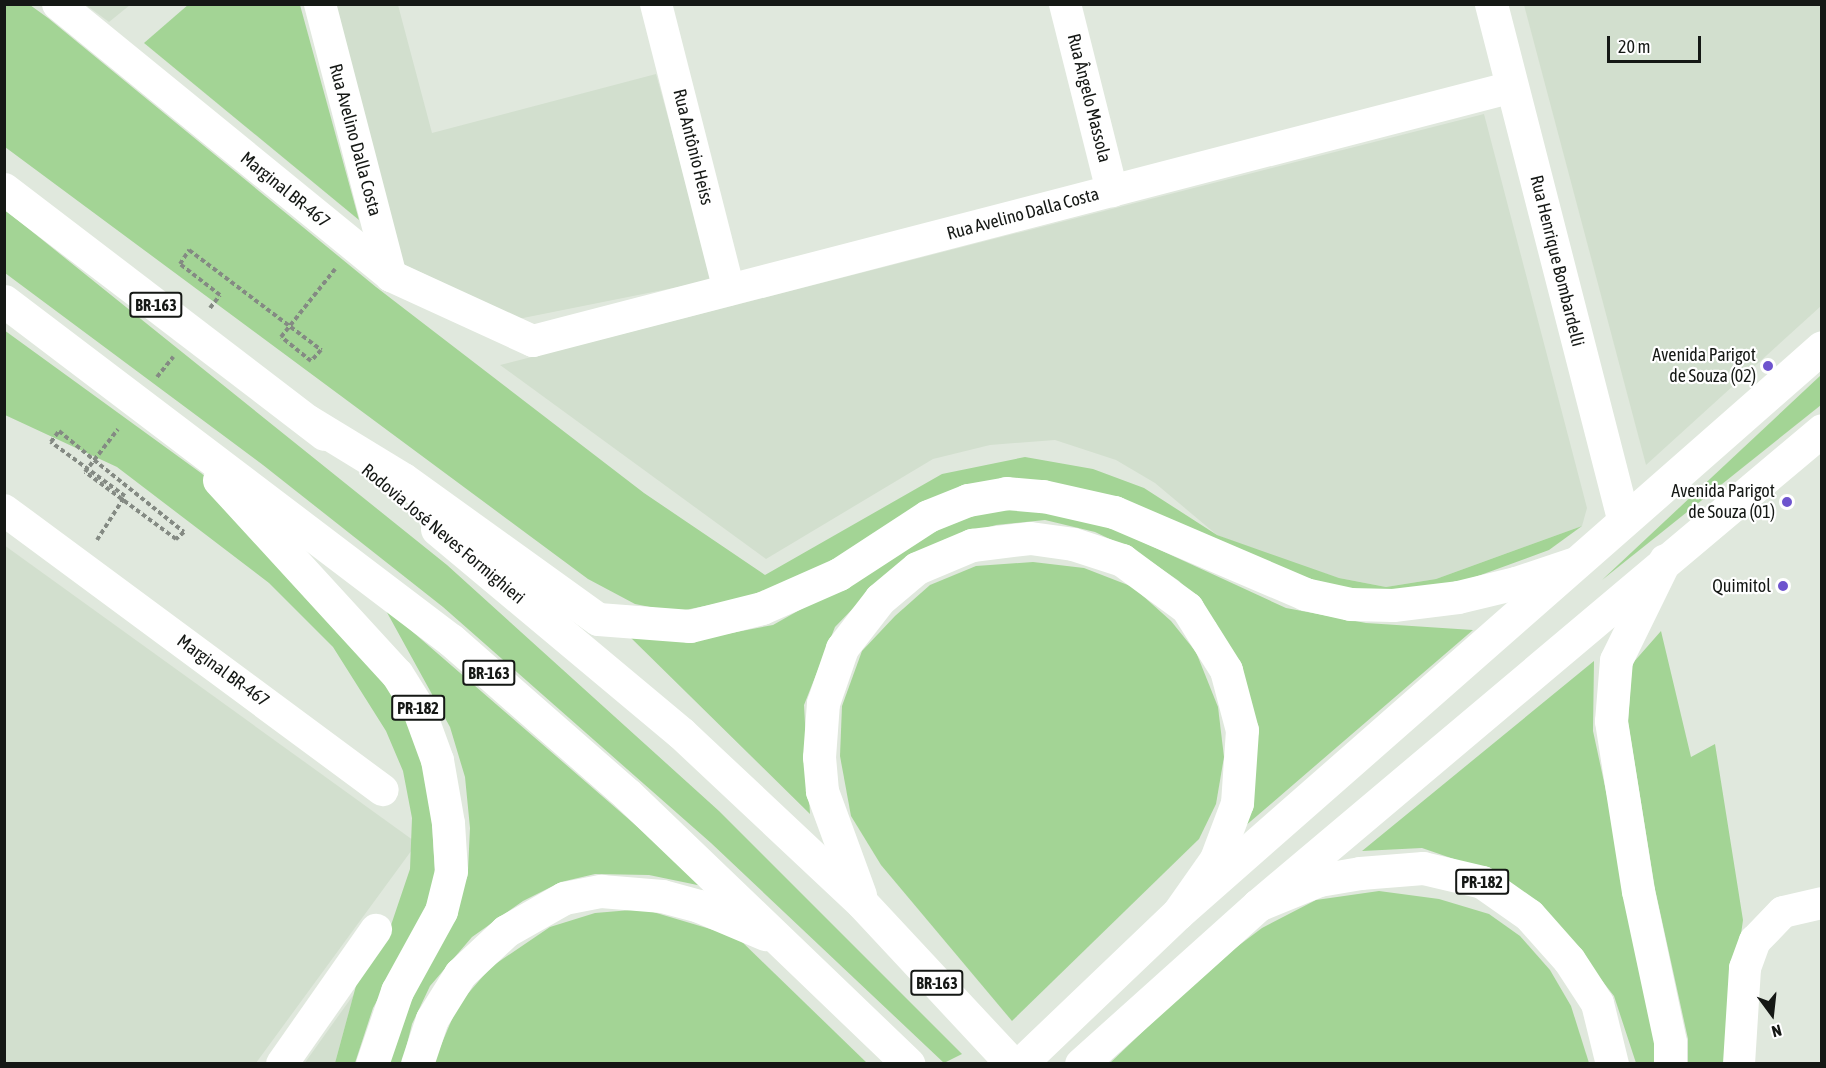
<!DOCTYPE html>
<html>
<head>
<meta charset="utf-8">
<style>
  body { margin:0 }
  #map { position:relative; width:1826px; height:1068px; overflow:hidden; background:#e0e8dd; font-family:"Asap Condensed",sans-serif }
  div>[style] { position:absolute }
  .built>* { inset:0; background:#d2dfce }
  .green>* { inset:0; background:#a3d495 }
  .path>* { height:4px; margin-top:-2px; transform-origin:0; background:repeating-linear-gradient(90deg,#848a83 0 4.5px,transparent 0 7.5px) }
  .street>* { height:32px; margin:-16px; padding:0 16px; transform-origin:16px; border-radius:16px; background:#fff }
  .secondary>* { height:33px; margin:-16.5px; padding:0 16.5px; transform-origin:16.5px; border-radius:16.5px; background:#fff }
  .primary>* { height:33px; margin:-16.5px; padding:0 16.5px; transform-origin:16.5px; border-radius:16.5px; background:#fff }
  .highway>* { height:33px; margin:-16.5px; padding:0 16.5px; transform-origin:16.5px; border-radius:16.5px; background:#fff }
  .dots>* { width:16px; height:16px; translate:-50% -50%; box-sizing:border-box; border:3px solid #fff; border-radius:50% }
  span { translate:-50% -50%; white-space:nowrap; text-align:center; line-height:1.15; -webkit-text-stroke:4.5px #fff; paint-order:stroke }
  .shield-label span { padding:2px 4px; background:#fff; border:2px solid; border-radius:4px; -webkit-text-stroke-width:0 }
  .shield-label { font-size:16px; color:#151815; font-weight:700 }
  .street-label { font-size:18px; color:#151815 }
  .poi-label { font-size:18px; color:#151815 }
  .right { translate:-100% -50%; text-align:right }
  .frame { position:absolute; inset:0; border:6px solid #151815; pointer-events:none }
  .north { position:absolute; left:1742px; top:984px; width:60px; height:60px; -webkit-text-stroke:4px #fff; paint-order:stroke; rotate:165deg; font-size:16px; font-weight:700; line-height:24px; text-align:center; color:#151815 }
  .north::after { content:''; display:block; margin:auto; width:21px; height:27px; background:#151815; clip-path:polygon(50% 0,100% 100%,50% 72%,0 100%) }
  .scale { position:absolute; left:1607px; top:36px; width:94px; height:27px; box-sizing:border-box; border:3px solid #151815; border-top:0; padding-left:8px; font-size:18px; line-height:21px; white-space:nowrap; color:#151815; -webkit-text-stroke:4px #fff; paint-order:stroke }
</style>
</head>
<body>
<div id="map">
  <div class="built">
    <div style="clip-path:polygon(86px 5px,130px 5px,109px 22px)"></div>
    <div style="clip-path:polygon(325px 5px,398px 5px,432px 133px,656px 74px,713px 280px,518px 319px,395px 260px)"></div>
    <div style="clip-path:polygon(1524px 5px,1821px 5px,1821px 306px,1646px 465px)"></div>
    <div style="clip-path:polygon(1484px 114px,1587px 508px,1582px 526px,1436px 579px,1386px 587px,1339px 578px,1276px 558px,1217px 535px,1155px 483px,1116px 460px,1055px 440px,990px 445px,933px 459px,766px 559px,500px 365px)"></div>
    <div style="clip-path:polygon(4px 545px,417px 843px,256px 1063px,5px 1063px)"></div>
    <div style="clip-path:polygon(354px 994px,335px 1063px,304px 1064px)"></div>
  </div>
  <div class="green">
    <div style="clip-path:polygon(189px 4px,300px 5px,359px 220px,144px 43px)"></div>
    <div style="clip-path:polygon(4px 5px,30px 5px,48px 18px,376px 287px,644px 493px,765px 575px,942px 474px,1025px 457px,1093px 469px,1144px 488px,1217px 535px,1339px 578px,1386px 587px,1436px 579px,1582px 526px,1549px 550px,1434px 592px,1334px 592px,1012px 484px,781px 591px,675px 612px,635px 604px,588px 579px,5px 147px)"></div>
    <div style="clip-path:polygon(4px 209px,447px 565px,719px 811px,962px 1054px,944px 1063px,711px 843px,443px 607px,263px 465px,5px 273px)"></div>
    <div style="clip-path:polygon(4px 330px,201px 473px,272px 535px,394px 687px,429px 773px,435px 874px,425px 912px,373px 1008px,355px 1063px,335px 1063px,357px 982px,389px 931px,410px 869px,412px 818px,403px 771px,386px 731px,333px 647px,269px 583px,117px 467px,5px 415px)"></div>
    <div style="clip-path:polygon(1821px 375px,1821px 405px,1602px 580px)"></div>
    <div style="clip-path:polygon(1043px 505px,1097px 521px,1286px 608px,1366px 623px,1473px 630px,1244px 827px,1216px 623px,1179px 581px,1137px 552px,1095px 532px,1045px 520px,996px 525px,944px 540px,865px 596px,835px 627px,804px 705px,810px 814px,627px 634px,689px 641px,773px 625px,819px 599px,909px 536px,990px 507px)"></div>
    <div style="clip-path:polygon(1033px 562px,1084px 568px,1133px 587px,1171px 621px,1196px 652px,1218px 707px,1224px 757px,1216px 804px,1199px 839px,1012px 1021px,881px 865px,851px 816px,840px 756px,842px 706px,862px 651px,895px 616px,930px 585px,976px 566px)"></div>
    <div style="clip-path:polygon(384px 607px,707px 887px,649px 875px,595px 874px,561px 882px,523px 901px,472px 937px,430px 986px,412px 1024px,402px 1064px,389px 1063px,400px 1017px,451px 926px,468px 870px,470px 828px,465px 777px,450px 727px)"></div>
    <div style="clip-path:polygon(1661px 631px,1691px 757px,1715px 744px,1743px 920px,1735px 977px,1731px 1063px,1688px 1063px,1688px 1039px,1655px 889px,1628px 722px,1632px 664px)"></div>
    <div style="clip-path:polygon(1594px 661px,1593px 731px,1658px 1032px,1658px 1063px,1636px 1063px,1614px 996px,1556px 922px,1503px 876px,1422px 848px,1362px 851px)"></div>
    <div style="clip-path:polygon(1379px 891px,1439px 899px,1489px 914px,1520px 936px,1550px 970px,1571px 1006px,1589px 1063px,1109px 1064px,1210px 967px,1262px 928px,1316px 900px)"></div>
    <div style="clip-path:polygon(643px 909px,737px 937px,867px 1063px,433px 1064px,458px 1005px,491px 967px,550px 927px,595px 913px)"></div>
  </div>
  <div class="path">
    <div style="left:210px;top:308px;width:16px;rotate:-52deg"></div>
    <div style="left:220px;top:295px;width:51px;rotate:-142.2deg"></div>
    <div style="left:180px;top:264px;width:17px;rotate:-57deg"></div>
    <div style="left:189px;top:250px;width:166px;rotate:37.1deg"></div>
    <div style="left:321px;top:350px;width:15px;rotate:132deg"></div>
    <div style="left:311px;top:361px;width:38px;rotate:-141deg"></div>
    <div style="left:281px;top:337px;width:87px;rotate:-51.5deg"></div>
    <div style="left:157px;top:377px;width:26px;rotate:-51deg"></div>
    <div style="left:97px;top:540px;width:52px;rotate:-57.5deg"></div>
    <div style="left:125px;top:496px;width:92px;rotate:-143.9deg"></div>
    <div style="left:51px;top:442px;width:14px;rotate:-54deg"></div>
    <div style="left:59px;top:431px;width:45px;rotate:39.6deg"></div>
    <div style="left:94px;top:460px;width:115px;rotate:38.7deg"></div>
    <div style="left:184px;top:532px;width:11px;rotate:139deg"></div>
    <div style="left:176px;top:539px;width:113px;rotate:-143.6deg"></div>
    <div style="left:85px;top:472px;width:54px;rotate:-52.5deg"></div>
  </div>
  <div class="street">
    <div style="left:58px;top:4px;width:430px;rotate:39.2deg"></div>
    <div style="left:391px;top:276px;width:156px;rotate:24.6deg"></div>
    <div style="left:533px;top:341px;width:1011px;rotate:-14.54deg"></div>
    <div style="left:320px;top:4px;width:281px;rotate:75.4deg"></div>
    <div style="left:656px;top:4px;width:295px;rotate:75.7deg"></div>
    <div style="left:1065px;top:4px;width:193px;rotate:75.9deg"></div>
    <div style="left:4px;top:510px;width:471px;rotate:36.5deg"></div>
    <div style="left:282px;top:1064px;width:164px;rotate:-55deg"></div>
    <div style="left:1739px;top:1064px;width:96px;rotate:-86.4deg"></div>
    <div style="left:1745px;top:968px;width:29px;rotate:-70deg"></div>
    <div style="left:1755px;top:941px;width:40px;rotate:-46deg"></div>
    <div style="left:1783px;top:912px;width:40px;rotate:-13deg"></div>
  </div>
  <div class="secondary">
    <div style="left:1491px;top:4px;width:531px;rotate:75.6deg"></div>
  </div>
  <div class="primary">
    <div style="left:1020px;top:1064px;width:219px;rotate:-43.7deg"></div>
    <div style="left:1178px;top:913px;width:857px;rotate:-41.31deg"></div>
    <div style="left:1081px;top:1064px;width:238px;rotate:-41.9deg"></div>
    <div style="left:1258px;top:905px;width:737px;rotate:-40.1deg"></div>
  </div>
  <div class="highway">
    <div style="left:4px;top:189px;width:403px;rotate:37.4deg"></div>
    <div style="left:4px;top:301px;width:561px;rotate:37.18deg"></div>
    <div style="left:451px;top:640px;width:234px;rotate:41.2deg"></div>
    <div style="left:627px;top:794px;width:390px;rotate:43.8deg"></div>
    <div style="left:308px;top:421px;width:111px;rotate:31.4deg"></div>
    <div style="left:403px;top:479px;width:240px;rotate:35.7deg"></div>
    <div style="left:598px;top:619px;width:92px;rotate:4.4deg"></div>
    <div style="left:690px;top:626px;width:74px;rotate:-14deg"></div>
    <div style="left:762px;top:608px;width:84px;rotate:-23.8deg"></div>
    <div style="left:839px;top:574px;width:106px;rotate:-33.1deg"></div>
    <div style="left:928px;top:516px;width:43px;rotate:-21.8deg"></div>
    <div style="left:968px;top:500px;width:39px;rotate:-10deg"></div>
    <div style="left:1006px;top:493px;width:37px;rotate:5deg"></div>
    <div style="left:1043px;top:496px;width:73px;rotate:12.7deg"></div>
    <div style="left:1114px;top:512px;width:208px;rotate:23.2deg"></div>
    <div style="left:1305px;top:594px;width:46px;rotate:12.5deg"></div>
    <div style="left:1350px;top:604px;width:43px;rotate:1.3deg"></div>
    <div style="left:1393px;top:605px;width:65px;rotate:-7deg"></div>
    <div style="left:1458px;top:597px;width:60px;rotate:-13.6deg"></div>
    <div style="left:1516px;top:583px;width:59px;rotate:-18.7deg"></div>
    <div style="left:219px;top:480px;width:263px;rotate:47.5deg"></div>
    <div style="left:397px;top:674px;width:40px;rotate:58deg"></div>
    <div style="left:418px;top:708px;width:55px;rotate:69.9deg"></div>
    <div style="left:437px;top:760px;width:64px;rotate:80.1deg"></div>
    <div style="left:448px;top:823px;width:48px;rotate:86.4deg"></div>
    <div style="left:451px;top:871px;width:41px;rotate:104deg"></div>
    <div style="left:441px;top:911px;width:91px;rotate:118.8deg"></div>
    <div style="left:397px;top:991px;width:77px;rotate:108.9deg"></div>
    <div style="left:437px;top:529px;width:318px;rotate:39.9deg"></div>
    <div style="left:681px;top:733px;width:248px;rotate:43.2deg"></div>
    <div style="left:862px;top:903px;width:220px;rotate:47deg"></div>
    <div style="left:1665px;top:560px;width:111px;rotate:116.1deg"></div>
    <div style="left:1616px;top:660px;width:61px;rotate:94.7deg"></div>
    <div style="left:1611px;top:721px;width:172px;rotate:81deg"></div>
    <div style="left:1638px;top:891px;width:154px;rotate:78deg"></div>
    <div style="left:1670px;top:1042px;width:22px;rotate:90deg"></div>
    <div style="left:860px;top:895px;width:111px;rotate:-110.1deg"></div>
    <div style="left:822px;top:791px;width:34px;rotate:-95deg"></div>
    <div style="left:819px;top:757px;width:54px;rotate:-85.8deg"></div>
    <div style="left:823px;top:703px;width:58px;rotate:-70.9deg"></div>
    <div style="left:842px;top:648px;width:62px;rotate:-52.2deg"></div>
    <div style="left:880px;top:599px;width:48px;rotate:-40deg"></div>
    <div style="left:917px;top:568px;width:60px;rotate:-22.7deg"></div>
    <div style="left:972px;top:545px;width:58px;rotate:-6.9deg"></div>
    <div style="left:1030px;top:538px;width:43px;rotate:7.9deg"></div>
    <div style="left:1073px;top:544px;width:52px;rotate:18.1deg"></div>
    <div style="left:1122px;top:560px;width:81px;rotate:36.4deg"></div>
    <div style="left:1187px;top:608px;width:73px;rotate:57.8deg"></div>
    <div style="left:1226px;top:670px;width:62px;rotate:75.1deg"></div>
    <div style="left:1242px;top:730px;width:73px;rotate:93.9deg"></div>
    <div style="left:1237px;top:803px;width:60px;rotate:110.6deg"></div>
    <div style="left:1216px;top:859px;width:66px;rotate:125.1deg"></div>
    <div style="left:1258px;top:905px;width:66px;rotate:-22.3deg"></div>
    <div style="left:1319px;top:880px;width:42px;rotate:-9.7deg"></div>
    <div style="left:1360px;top:873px;width:63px;rotate:-4.5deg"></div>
    <div style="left:1423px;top:868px;width:61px;rotate:13.3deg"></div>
    <div style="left:1482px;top:882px;width:57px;rotate:35.1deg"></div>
    <div style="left:1529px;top:915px;width:60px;rotate:48.4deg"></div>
    <div style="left:1569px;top:960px;width:51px;rotate:56.9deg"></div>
    <div style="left:1597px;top:1003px;width:63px;rotate:76.2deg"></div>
    <div style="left:417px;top:1064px;width:47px;rotate:-71.6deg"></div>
    <div style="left:432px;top:1019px;width:53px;rotate:-58.1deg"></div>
    <div style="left:460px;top:974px;width:63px;rotate:-43.1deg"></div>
    <div style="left:506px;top:931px;width:67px;rotate:-29.6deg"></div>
    <div style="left:564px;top:898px;width:38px;rotate:-11deg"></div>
    <div style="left:601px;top:891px;width:61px;rotate:4.7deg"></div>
    <div style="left:662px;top:896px;width:38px;rotate:15deg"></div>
    <div style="left:699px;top:906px;width:72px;rotate:23deg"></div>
  </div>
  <div class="dots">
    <div style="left:1768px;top:366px;background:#6e54ce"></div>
    <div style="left:1787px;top:502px;background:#6e54ce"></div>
    <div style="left:1783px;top:586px;background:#6e54ce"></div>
  </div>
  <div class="shield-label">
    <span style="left:156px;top:305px">BR-163</span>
    <span style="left:489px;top:673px">BR-163</span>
    <span style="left:418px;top:708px">PR-182</span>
    <span style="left:1482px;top:882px">PR-182</span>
    <span style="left:937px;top:983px">BR-163</span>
  </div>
  <div class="street-label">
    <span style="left:1089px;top:98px;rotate:76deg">Rua Ângelo Massola</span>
    <span style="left:355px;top:140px;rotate:75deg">Rua Avelino Dalla Costa</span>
    <span style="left:693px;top:147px;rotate:76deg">Rua Antônio Heiss</span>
    <span style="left:285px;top:190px;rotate:39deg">Marginal BR-467</span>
    <span style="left:1023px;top:214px;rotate:-15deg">Rua Avelino Dalla Costa</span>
    <span style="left:1557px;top:261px;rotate:76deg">Rua Henrique Bombardelli</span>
    <span style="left:443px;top:534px;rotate:40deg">Rodovia José Neves Formighieri</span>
    <span style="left:223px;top:671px;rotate:36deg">Marginal BR-467</span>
  </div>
  <div class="poi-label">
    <span class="right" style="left:1756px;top:366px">Avenida Parigot<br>de Souza (02)</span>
    <span class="right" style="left:1775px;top:502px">Avenida Parigot<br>de Souza (01)</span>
    <span class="right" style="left:1771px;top:586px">Quimitol</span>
  </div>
  <div class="frame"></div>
  <div class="north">N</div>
  <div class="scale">20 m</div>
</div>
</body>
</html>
